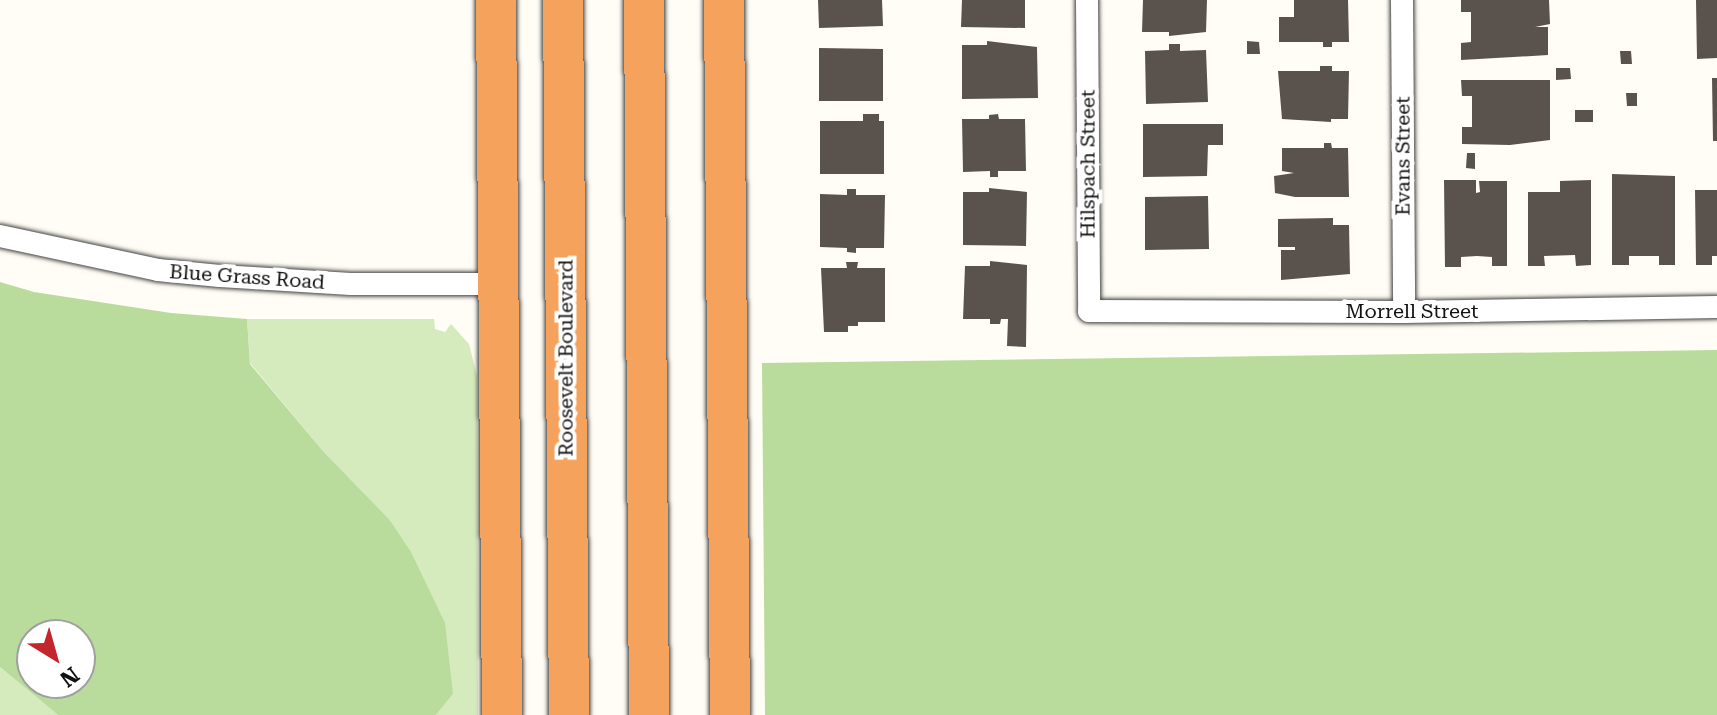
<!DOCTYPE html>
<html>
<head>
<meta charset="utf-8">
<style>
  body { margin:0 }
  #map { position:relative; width:1717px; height:715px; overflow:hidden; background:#fffdf5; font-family:"Roboto Serif",serif }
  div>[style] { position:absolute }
  .green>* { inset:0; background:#d5ebbd }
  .forest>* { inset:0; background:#b9dc9c }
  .building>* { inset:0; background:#5a524d }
  .roads { filter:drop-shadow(0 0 2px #444) drop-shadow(0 0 2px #444) }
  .street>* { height:22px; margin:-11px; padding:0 11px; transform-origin:11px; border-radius:11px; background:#fff }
  .highway>* { height:40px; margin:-20px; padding:0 20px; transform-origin:20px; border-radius:20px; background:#f5a25d }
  span { translate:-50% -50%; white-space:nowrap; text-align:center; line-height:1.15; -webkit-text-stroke:8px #fff; paint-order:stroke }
  .street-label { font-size:20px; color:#111 }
  .north { position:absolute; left:16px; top:619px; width:80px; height:80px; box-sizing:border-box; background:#fff; border:2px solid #a0a0a0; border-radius:50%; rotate:143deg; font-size:22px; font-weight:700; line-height:32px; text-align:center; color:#111 }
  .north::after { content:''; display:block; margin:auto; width:28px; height:36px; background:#c4262e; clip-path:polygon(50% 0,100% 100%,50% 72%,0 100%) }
</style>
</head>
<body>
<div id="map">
  <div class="green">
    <div style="clip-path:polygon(247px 319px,434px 319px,435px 329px,445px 332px,451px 324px,469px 344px,477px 376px,478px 715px,436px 715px,453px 694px,389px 519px,322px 450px,250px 363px)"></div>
    <div style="clip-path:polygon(0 667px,58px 715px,0 715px)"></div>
  </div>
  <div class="forest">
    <div style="clip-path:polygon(evenodd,0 282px,34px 292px,171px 313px,247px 319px,250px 364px,322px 450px,389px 519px,411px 552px,445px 623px,453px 694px,436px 715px,58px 715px,0 667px,0 282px,80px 635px,80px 683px,32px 683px,32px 635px,80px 635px)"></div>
    <div style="clip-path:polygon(1717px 350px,1717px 715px,765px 715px,762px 363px)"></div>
  </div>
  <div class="building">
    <div style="clip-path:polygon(818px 0,882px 0,883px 26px,819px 28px)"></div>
    <div style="clip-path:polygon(962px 0,1025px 0,1025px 28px,961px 27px)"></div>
    <div style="clip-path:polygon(1143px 0,1207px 0,1206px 32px,1169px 36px,1169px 32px,1142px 32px)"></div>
    <div style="clip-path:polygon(1294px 0,1348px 0,1349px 42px,1332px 42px,1332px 47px,1323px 47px,1323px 42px,1279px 42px,1279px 17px,1294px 17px)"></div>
    <div style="clip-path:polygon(1461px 0,1549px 0,1550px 24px,1535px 27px,1548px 27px,1548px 55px,1461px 60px,1461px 43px,1471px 42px,1471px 12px,1461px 12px)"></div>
    <div style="clip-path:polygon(1696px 0,1717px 0,1717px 58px,1697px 59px)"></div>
    <div style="clip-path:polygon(987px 41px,1037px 47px,1038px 98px,962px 99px,962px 45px,987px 45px)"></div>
    <div style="clip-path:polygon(1247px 41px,1259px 42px,1260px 54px,1247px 54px)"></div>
    <div style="clip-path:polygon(1169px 44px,1180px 44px,1180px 51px,1206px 50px,1208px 102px,1146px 104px,1145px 51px,1169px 50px)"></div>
    <div style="clip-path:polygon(819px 48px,883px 49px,883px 101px,819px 101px)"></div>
    <div style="clip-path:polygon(1620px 51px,1631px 51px,1632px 64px,1621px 64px)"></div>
    <div style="clip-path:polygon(1320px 66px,1332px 66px,1332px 71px,1349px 71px,1348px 119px,1331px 119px,1331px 122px,1282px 119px,1278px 71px,1320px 71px)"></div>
    <div style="clip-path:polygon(1556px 68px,1570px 68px,1571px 79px,1556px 80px)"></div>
    <div style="clip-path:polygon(1712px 78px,1717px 78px,1717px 141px,1713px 141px)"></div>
    <div style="clip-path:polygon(1461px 80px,1550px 80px,1550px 140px,1510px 145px,1462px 144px,1462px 127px,1472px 127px,1472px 96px,1462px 96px)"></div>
    <div style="clip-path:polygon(1626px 93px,1637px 93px,1637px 106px,1627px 106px)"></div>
    <div style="clip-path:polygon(1575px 110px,1593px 110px,1593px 122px,1575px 122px)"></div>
    <div style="clip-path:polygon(863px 114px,879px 114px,879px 121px,884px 121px,884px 174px,820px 174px,820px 121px,863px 121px)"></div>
    <div style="clip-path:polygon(998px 114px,999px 119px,1025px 119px,1026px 171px,998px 171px,998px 177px,990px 177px,990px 171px,963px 172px,962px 119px,989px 119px,989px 115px)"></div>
    <div style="clip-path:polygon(1143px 124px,1223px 124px,1223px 145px,1208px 145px,1207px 176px,1143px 177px)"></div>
    <div style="clip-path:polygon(1324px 143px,1331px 143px,1332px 148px,1348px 148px,1349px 197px,1295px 197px,1275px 193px,1274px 176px,1294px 173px,1282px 171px,1282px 148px,1324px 148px)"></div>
    <div style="clip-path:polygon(1467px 153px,1475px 153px,1475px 169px,1466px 168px)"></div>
    <div style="clip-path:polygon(1612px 174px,1675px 176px,1675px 265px,1659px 265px,1659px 256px,1629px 256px,1629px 265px,1612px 265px)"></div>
    <div style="clip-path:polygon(1444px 180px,1476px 180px,1476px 193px,1480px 192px,1479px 181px,1507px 181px,1507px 266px,1492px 266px,1492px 257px,1477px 256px,1461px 257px,1461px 267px,1445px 267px)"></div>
    <div style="clip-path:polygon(1591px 180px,1591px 265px,1576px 266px,1575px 255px,1544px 256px,1545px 266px,1528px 266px,1528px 192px,1560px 192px,1560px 181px)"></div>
    <div style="clip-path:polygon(989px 188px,1027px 192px,1026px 246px,963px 245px,963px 192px,989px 192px)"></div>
    <div style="clip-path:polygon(847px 189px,856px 189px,856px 195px,885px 195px,884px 248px,856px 248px,856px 253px,847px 252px,847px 248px,820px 247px,820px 194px,847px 195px)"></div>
    <div style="clip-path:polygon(1695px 190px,1717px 190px,1717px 256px,1712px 256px,1712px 265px,1696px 265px)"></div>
    <div style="clip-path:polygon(1208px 196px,1209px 249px,1145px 250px,1145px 197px)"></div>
    <div style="clip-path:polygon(1333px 218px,1333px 225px,1349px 225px,1350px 274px,1281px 280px,1281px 250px,1295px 250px,1295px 247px,1278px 247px,1278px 219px)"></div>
    <div style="clip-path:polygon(990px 261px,1027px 265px,1026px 347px,1007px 346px,1008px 319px,1001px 319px,1000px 324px,990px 324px,990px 319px,963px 319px,965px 266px,990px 266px)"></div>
    <div style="clip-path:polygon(846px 262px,858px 262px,857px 268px,885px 268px,885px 322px,858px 322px,858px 326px,848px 326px,848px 332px,824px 332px,821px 268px,847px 268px)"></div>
  </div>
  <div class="roads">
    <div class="street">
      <div style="left:1087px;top:0;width:311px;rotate:89.6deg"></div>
      <div style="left:1089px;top:311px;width:315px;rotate:0.2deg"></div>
      <div style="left:1404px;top:312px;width:313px;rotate:-0.9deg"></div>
      <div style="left:1402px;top:0;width:312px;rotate:89.6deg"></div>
      <div style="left:0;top:236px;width:162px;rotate:12.1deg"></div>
      <div style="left:158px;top:270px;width:62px;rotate:5.5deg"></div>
      <div style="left:220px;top:276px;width:131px;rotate:3.5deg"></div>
      <div style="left:351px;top:284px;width:147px"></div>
    </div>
    <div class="highway">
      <div style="left:496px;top:0;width:715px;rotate:89.52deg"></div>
      <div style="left:563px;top:0;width:715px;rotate:89.52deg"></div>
      <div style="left:644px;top:0;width:715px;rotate:89.6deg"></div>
      <div style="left:724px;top:0;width:715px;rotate:89.52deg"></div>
    </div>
  </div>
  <div class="street-label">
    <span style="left:1403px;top:156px;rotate:-90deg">Evans Street</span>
    <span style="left:1088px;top:164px;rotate:-90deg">Hilspach Street</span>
    <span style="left:247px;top:277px;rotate:4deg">Blue Grass Road</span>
    <span style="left:1412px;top:311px">Morrell Street</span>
    <span style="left:566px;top:358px;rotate:-90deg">Roosevelt Boulevard</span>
  </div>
  <div class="north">N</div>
</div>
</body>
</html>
